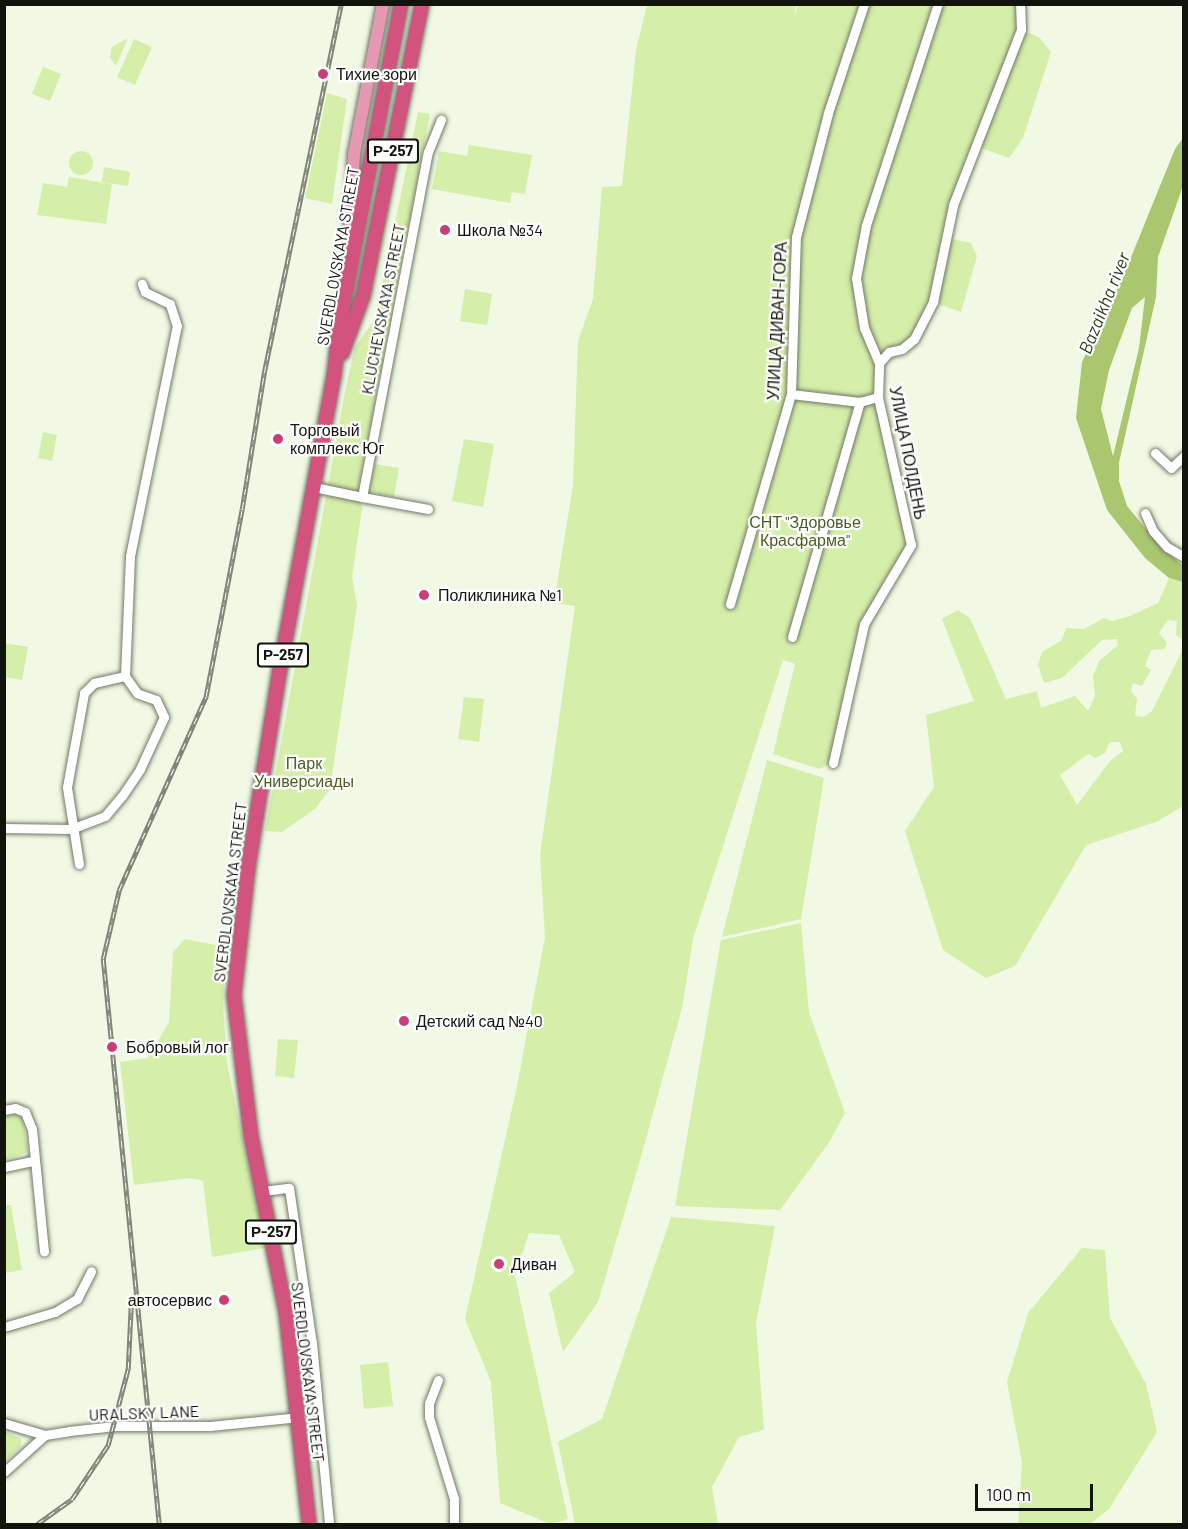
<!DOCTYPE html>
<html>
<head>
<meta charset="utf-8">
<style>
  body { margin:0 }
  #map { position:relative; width:1188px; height:1529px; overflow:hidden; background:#f1f9e4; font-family:Barlow,sans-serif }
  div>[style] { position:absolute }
  .green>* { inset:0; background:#d5eea9 }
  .round { border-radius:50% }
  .water>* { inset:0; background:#aac770 }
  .roads { filter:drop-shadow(0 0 2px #717866) drop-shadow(0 0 2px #717866) }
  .minor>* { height:9px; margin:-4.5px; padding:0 4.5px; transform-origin:4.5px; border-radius:4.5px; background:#fff }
  .major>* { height:12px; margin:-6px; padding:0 6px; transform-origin:6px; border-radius:6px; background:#e598b2 }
  .highway>* { height:14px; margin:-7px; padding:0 7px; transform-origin:7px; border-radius:7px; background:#d3537f }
  .rail>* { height:4.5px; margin-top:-2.25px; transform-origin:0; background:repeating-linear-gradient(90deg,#fff 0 7px,#818678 0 14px); box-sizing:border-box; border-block:2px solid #818678 }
  .dots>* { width:16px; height:16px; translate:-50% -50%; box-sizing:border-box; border:3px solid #fff; border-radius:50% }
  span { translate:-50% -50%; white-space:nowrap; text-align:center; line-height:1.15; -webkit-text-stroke:4.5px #fff; paint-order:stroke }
  .shield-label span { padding:2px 4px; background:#fff; border:2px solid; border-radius:4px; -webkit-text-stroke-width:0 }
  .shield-label { font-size:15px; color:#11140d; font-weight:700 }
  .poi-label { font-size:16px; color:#11140d }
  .left { translate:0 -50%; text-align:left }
  .right { translate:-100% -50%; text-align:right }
  .street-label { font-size:16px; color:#11140d }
  .park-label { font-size:16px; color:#4b5e20 }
  .water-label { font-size:18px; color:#2f3b17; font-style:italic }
  .frame { position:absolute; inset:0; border:6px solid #11140d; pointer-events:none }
  .scale { position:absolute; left:975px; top:1484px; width:118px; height:27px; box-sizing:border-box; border:3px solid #11140d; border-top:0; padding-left:8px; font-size:18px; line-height:21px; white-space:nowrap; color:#11140d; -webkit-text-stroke:4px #fff; paint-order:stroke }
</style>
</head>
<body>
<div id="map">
  <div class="green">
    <div style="clip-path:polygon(647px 5px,796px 5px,794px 18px,798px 5px,1020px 5px,1021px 30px,1039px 37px,1051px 52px,1023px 138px,1009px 158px,978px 147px,953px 205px,947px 238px,971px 243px,977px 256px,961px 312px,933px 302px,914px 339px,879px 363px,878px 397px,911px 545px,864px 624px,833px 763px,819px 769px,773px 754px,795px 664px,767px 654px,783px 660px,693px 939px,682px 1008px,639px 1164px,598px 1302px,563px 1352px,549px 1293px,575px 1272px,559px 1235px,529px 1233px,515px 1276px,568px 1519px,550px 1524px,500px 1503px,491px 1382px,465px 1319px,517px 1086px,545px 937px,540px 855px,575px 606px,554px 603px,573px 485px,578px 341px,593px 299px,602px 187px,622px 186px,636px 50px)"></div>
    <div style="clip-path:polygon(128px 38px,116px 66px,110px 57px,112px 47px)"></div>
    <div style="clip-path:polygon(134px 39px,152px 47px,135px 85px,117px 77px)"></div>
    <div style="clip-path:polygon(43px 67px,61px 74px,50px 101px,32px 94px)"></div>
    <div style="clip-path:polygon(327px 93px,347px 99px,332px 204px,305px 198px)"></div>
    <div style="clip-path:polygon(418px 112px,430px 114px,358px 492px,362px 508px,352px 577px,357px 605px,330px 789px,316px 808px,282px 832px,265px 831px,345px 392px,355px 347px,375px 319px)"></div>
    <div style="clip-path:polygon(469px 145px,532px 155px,525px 194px,512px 192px,510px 203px,432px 189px,439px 151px,467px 156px)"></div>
    <div class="round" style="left:69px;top:151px;width:24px;height:24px"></div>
    <div style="clip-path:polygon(104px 167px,130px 172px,128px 186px,102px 182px)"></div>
    <div style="clip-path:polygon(69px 177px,112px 184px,106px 224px,37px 215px,43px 183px,67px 187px)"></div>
    <div style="clip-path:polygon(465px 289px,492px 294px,487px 325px,460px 321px)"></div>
    <div style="clip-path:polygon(43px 432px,57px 435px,52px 461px,38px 458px)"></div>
    <div style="clip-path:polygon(464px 439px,494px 444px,483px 507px,452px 501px)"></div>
    <div style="clip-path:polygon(374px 464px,399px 468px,394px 497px,369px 492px)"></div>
    <div style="clip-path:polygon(evenodd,1169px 578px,1183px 582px,1183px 640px,1176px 635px,1177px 621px,1168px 620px,1159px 633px,1167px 643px,1164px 649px,1151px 650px,1145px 666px,1151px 670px,1142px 686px,1133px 683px,1131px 691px,1137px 699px,1135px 716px,1144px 717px,1152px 711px,1183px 649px,1183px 806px,1158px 821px,1086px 845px,1015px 966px,986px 978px,943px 950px,905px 831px,934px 787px,926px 715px,974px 701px,942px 619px,958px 610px,970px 618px,1006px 699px,1037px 691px,1041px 708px,1075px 696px,1088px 711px,1095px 696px,1093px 676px,1099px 661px,1118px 645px,1117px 639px,1102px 640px,1062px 678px,1044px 683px,1038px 665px,1042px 652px,1062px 640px,1066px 628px,1084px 629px,1104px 618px,1112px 621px,1130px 616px,1158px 603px,1169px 578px,1110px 742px,1120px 742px,1123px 751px,1110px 761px,1077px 805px,1060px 775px,1088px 754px,1095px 758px,1105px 753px,1110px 742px)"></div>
    <div style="clip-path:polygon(4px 643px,28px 647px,22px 680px,5px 677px)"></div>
    <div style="clip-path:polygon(464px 697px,484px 699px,479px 742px,458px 739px)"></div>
    <div style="clip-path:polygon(767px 760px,824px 778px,801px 919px,722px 937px)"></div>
    <div style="clip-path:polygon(801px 923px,809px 1012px,845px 1113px,830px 1141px,780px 1210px,675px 1206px,721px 940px)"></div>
    <div style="clip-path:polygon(185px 939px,225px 947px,223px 1003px,227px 1063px,265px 1248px,212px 1257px,203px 1181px,190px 1178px,134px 1185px,120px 1062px,148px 1058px,169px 1022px,173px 952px)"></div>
    <div style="clip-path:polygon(278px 1039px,298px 1040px,294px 1078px,275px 1076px)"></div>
    <div style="clip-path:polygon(15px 1111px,23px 1120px,28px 1152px,5px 1160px,4px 1114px)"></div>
    <div style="clip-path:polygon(5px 1205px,11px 1205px,22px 1270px,5px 1273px)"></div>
    <div style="clip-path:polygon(671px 1217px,775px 1226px,756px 1323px,764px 1430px,739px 1437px,712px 1487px,718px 1524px,575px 1524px,558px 1442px,602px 1419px)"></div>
    <div style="clip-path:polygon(1082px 1248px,1105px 1250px,1110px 1318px,1146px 1384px,1157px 1432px,1109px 1509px,1090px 1524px,1018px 1524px,1022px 1462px,1007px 1382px,1028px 1313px)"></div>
    <div style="clip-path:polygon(388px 1362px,393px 1406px,364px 1409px,360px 1365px)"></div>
    <div style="clip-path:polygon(5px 1431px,21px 1439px,21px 1446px,5px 1462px)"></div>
  </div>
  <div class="water">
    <div style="clip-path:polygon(evenodd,1183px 138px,1183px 186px,1158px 257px,1156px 297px,1119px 463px,1119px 481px,1127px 506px,1160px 546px,1183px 566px,1183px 582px,1169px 578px,1145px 558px,1107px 510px,1076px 418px,1082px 362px,1123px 277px,1175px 149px,1183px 138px,1145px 297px,1139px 348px,1113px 456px,1101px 409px,1109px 370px,1132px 308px,1145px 297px)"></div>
  </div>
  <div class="roads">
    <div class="minor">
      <div style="left:879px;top:363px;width:15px;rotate:-48deg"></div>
      <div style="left:889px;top:352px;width:13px;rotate:-13deg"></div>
      <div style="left:902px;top:349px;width:16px;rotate:-40deg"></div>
      <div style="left:914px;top:339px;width:42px;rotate:-62.8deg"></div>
      <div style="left:933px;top:302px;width:99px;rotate:-78.3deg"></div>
      <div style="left:953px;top:205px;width:188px;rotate:-68.8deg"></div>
      <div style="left:1021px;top:30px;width:26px;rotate:-92deg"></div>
      <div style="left:791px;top:394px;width:69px;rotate:6.6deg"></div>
      <div style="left:860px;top:402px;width:19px;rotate:-16deg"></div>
      <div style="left:1155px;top:453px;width:22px;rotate:43deg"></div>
      <div style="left:1171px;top:468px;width:18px;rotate:-43deg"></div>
      <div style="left:314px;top:487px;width:49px;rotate:11.8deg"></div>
      <div style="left:428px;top:509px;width:67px;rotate:-169.7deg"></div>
      <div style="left:362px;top:497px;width:351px;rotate:-79.2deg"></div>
      <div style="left:428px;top:152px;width:35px;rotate:-68deg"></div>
      <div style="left:1145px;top:513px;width:20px;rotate:66deg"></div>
      <div style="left:1153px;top:531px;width:21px;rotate:49deg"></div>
      <div style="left:1167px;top:547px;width:20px;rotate:30deg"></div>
      <div style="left:730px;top:604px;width:219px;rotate:-73.8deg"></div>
      <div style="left:791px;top:394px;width:157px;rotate:-88.2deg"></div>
      <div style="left:796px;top:237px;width:128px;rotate:-75.5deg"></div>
      <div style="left:828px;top:113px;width:115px;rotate:-71.7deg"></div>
      <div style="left:792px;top:637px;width:245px;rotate:-73.9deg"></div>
      <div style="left:833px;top:763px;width:142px;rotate:-77.4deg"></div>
      <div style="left:864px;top:624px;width:92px;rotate:-59.3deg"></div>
      <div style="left:911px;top:545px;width:152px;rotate:-102.6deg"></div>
      <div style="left:878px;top:397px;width:34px;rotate:-88deg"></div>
      <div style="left:879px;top:363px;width:38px;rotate:-113deg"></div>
      <div style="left:864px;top:328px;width:51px;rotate:-99.1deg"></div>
      <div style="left:856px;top:278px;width:54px;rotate:-79.3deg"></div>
      <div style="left:866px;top:225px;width:232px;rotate:-72deg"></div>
      <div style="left:4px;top:828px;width:67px;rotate:0.9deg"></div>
      <div style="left:71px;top:829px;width:36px;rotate:-21deg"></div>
      <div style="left:105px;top:816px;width:26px;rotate:-50deg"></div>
      <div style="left:122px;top:796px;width:32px;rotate:-56deg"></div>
      <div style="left:140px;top:769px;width:57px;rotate:-65.2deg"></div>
      <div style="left:164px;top:717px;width:19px;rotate:-115deg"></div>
      <div style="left:156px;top:700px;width:20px;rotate:-160deg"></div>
      <div style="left:137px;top:693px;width:21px;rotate:-125deg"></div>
      <div style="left:79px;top:864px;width:78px;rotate:-98.9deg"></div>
      <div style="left:67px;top:787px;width:96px;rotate:-79.7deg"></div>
      <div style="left:84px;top:693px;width:14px;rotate:-45deg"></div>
      <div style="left:94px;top:683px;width:32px;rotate:-13deg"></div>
      <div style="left:125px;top:676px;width:120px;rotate:-87.6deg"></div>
      <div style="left:130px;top:556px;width:235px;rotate:-78.5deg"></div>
      <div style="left:177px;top:326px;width:23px;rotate:-108deg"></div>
      <div style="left:170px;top:304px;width:28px;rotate:-154deg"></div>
      <div style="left:145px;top:292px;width:9px;rotate:-111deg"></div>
      <div style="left:4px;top:1110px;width:11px;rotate:-10deg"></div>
      <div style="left:15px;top:1108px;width:11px;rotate:22deg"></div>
      <div style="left:25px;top:1112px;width:18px;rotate:68deg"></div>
      <div style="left:32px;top:1129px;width:123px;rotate:84.4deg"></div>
      <div style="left:4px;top:1167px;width:30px;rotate:-12deg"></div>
      <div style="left:263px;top:1191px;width:26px;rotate:-7deg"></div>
      <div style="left:289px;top:1188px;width:157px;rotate:81.6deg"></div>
      <div style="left:312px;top:1343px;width:182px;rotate:84.6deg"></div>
      <div style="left:4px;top:1327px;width:53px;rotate:-16.4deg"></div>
      <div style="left:55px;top:1312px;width:26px;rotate:-31deg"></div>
      <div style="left:77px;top:1299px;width:31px;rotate:-63deg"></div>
      <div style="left:438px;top:1380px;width:25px;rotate:111deg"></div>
      <div style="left:429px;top:1403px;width:14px;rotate:90deg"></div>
      <div style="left:429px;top:1417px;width:86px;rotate:73deg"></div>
      <div style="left:454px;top:1499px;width:25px;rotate:90deg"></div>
      <div style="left:4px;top:1423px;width:43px;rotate:16.3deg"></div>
      <div style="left:4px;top:1472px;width:55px;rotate:-42.1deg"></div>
      <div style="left:45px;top:1435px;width:24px;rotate:-9deg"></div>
      <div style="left:69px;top:1431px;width:46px;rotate:-6.2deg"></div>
      <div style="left:115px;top:1426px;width:95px"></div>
      <div style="left:210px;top:1426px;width:90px;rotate:-5.7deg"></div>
    </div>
    <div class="major">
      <div style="left:349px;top:249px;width:95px;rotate:-87deg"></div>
      <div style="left:354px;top:154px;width:153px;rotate:-79.1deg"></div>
    </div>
    <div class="highway">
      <div style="left:342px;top:353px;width:61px;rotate:-69.8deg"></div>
      <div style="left:363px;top:296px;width:298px;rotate:-78.6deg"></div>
      <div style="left:309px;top:1524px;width:212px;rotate:-96.2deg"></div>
      <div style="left:286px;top:1313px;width:180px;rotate:-101.2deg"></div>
      <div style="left:251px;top:1136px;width:142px;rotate:-96.9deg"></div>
      <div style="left:234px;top:995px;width:128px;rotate:-83.7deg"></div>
      <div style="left:248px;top:868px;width:202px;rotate:-80.9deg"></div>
      <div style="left:280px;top:669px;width:298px;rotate:-79.6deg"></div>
      <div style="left:334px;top:376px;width:55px;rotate:-83.8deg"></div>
      <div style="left:340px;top:321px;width:323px;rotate:-79.1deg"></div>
    </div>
  </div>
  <div class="rail">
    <div style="left:37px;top:1524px;width:43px;rotate:-35.5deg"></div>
    <div style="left:72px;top:1499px;width:65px;rotate:-56.3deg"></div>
    <div style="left:108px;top:1445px;width:79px;rotate:-75.3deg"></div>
    <div style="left:128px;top:1369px;width:64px;rotate:-87.3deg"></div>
    <div style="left:159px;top:1524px;width:568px;rotate:-95.66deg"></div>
    <div style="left:103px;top:959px;width:71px;rotate:-76.9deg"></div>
    <div style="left:119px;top:890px;width:213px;rotate:-65.8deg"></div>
    <div style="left:206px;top:696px;width:190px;rotate:-79.1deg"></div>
    <div style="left:242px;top:509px;width:138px;rotate:-80.8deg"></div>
    <div style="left:264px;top:373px;width:377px;rotate:-78.2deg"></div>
  </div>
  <div class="dots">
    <div style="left:323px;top:74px;background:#ca3f73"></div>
    <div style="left:445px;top:230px;background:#ca3f73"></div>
    <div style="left:278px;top:439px;background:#ca3f73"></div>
    <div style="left:424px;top:595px;background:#ca3f73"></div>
    <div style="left:404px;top:1021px;background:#ca3f73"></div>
    <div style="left:112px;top:1047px;background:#ca3f73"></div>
    <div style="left:499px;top:1264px;background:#ca3f73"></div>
    <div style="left:224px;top:1300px;background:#ca3f73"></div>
  </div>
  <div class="shield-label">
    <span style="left:393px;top:151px">Р-257</span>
    <span style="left:283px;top:655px">Р-257</span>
    <span style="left:271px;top:1232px">Р-257</span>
  </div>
  <div class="poi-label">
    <span class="left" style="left:336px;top:74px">Тихие зори</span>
    <span class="left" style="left:457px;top:230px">Школа №34</span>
    <span class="left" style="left:290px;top:439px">Торговый<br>комплекс Юг</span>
    <span class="left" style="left:438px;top:595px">Поликлиника №1</span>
    <span class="left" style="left:416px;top:1021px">Детский сад №40</span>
    <span class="left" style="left:126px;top:1047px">Бобровый лог</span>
    <span class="left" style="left:511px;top:1264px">Диван</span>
    <span class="right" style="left:212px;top:1300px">автосервис</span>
  </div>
  <div class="street-label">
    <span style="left:338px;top:256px;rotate:-80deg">SVERDLOVSKAYA STREET</span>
    <span style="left:383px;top:309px;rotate:-79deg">KLUCHEVSKAYA STREET</span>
    <span style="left:777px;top:321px;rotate:-87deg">УЛИЦА ДИВАН-ГОРА</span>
    <span style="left:908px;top:453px;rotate:79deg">УЛИЦА ПОЛДЕНЬ</span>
    <span style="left:230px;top:892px;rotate:-83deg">SVERDLOVSKAYA STREET</span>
    <span style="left:308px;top:1372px;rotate:83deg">SVERDLOVSKAYA STREET</span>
    <span style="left:144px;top:1413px;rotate:-2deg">URALSKY LANE</span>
  </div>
  <div class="park-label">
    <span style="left:805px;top:531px">СНТ "Здоровье<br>Красфарма"</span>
    <span style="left:304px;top:772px">Парк<br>Универсиады</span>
  </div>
  <div class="water-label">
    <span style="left:1104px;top:303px;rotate:-68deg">Bazaikha river</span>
  </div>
  <div class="frame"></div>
  <div class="scale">100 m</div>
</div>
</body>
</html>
